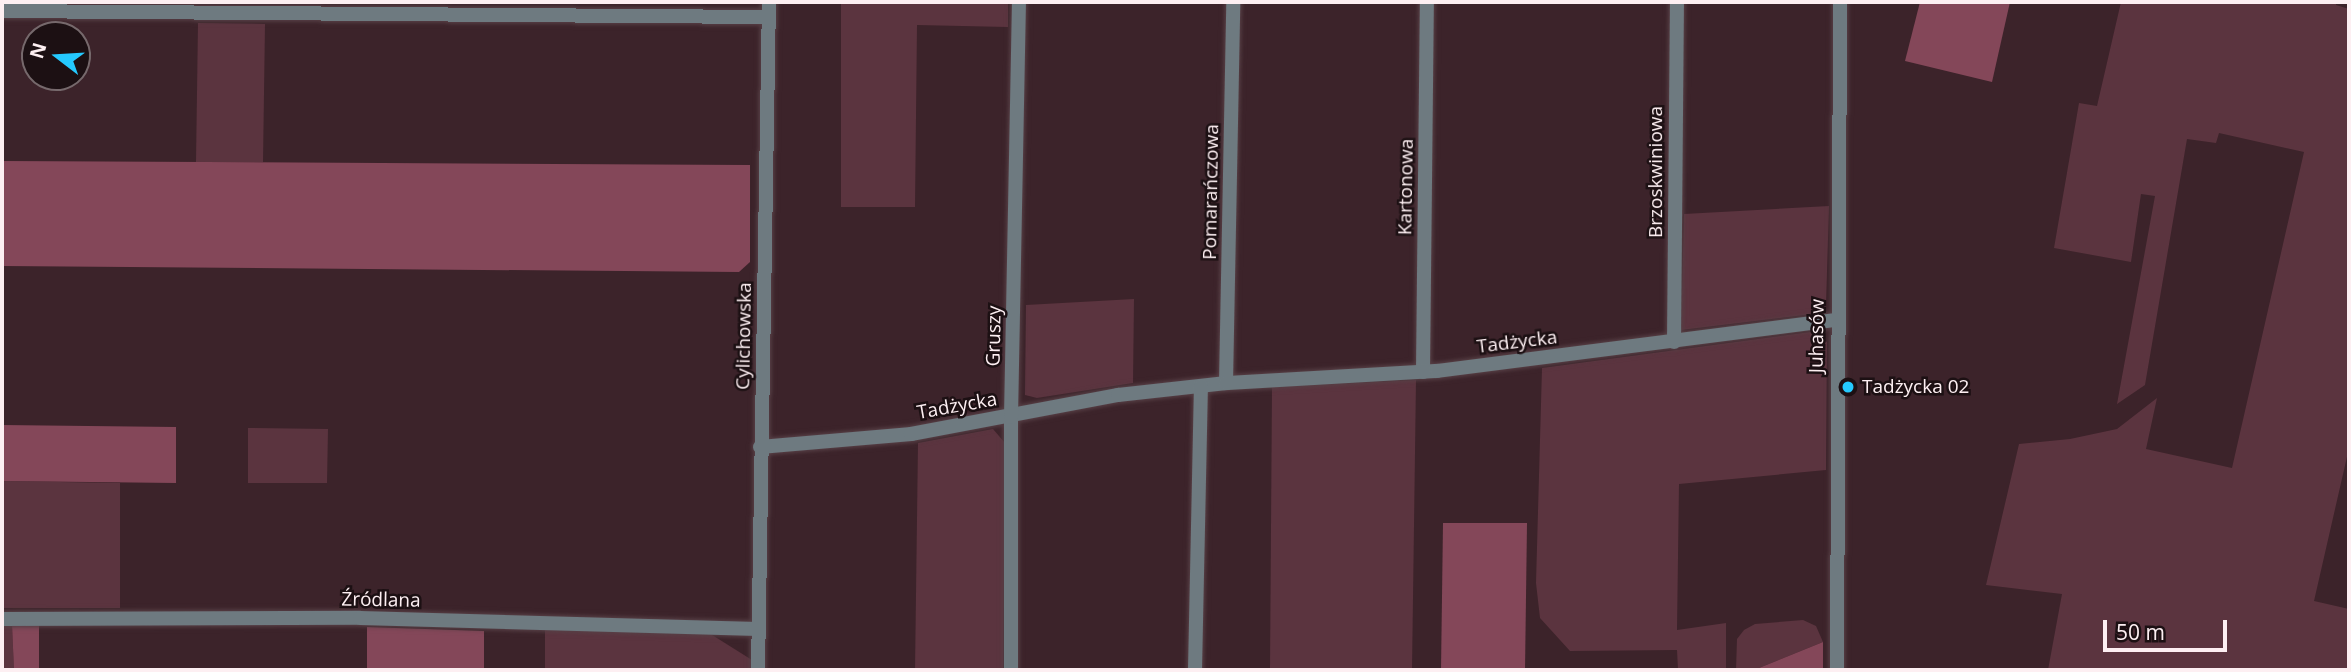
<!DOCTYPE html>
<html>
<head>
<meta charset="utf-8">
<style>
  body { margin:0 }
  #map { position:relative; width:2351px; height:672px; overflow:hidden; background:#3c232a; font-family:"Open Sans",sans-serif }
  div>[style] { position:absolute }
  .green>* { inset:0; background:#5b343f }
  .forest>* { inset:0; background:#844759 }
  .roads { filter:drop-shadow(0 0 2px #574046) drop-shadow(0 0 2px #574046) }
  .minor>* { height:14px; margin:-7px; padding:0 7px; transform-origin:7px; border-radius:7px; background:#6e7a80 }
  .tertiary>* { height:14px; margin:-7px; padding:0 7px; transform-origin:7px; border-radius:7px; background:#6e7a80 }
  .dots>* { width:19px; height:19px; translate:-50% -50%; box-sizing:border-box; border:4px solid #1c1013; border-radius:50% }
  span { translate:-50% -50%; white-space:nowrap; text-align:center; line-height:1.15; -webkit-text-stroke:5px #1c1013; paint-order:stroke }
  .street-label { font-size:19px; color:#fdeff2 }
  .poi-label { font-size:19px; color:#fdeff2 }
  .left { translate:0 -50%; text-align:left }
  .frame { position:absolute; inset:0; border:4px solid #fdeff2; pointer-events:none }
  .north { position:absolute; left:21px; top:21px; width:70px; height:70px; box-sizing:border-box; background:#1c1013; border:2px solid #76696c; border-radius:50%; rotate:287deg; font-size:19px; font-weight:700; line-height:28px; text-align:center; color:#fdeff2 }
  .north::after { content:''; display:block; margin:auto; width:24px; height:32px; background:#25c9fe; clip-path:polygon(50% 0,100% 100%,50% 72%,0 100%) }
  .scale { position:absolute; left:2103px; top:620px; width:124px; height:32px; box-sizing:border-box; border:4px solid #fdeff2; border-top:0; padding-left:9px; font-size:21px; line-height:24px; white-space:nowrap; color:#fdeff2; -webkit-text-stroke:5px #1c1013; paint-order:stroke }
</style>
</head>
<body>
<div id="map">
  <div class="green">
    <div style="clip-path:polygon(841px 2px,1008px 2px,1008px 27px,917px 25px,915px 207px,841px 207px)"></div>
    <div style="clip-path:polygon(2121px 2px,2336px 2px,2336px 5px,2349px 9px,2349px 448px,2314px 601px,2349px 609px,2349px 670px,2048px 670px,2062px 594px,1986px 585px,2019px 444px,2070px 439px,2117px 429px,2157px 398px,2146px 449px,2232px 468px,2304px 152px,2219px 133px,2216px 143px,2187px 139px,2145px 385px,2117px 404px,2155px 196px,2141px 194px,2131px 262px,2054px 248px,2079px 103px,2097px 106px)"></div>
    <div style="clip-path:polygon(198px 23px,265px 24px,263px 162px,196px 162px)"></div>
    <div style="clip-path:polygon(1829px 206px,1826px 305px,1821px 313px,1681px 330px,1684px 214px)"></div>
    <div style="clip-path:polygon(1134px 299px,1133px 383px,1037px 398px,1025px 395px,1026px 305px)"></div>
    <div style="clip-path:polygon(1810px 332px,1827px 342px,1826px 470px,1679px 484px,1677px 630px,1726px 623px,1726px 670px,1678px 670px,1677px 650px,1570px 651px,1540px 618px,1536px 583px,1542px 368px)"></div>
    <div style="clip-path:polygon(1416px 380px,1412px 670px,1270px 670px,1272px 387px)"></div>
    <div style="clip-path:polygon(248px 428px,328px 429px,327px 483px,248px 483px)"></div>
    <div style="clip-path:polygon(993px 429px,1005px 443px,1003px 670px,915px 670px,918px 443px)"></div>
    <div style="clip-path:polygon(2px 481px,120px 483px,120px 608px,2px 608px)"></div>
    <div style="clip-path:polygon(1803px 620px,1816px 626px,1823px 642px,1754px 670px,1736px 670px,1737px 639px,1744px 630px,1755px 624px)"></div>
    <div style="clip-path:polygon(12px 625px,14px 670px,2px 670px,2px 626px)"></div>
    <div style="clip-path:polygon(545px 628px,709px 633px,752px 660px,753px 670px,545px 670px)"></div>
  </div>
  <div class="forest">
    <div style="clip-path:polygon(1920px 2px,2010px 2px,1992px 82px,1905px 61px)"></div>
    <div style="clip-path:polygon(2px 161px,750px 165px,750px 262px,739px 272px,2px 266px)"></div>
    <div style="clip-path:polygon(2px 425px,176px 427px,176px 483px,2px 481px)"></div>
    <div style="clip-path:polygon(1443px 523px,1527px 523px,1525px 670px,1441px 670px)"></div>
    <div style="clip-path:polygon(39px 624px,39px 670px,14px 670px,12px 625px)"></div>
    <div style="clip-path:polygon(367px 627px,484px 631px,484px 670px,367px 670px)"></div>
    <div style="clip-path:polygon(1823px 642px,1823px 670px,1754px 670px)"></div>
  </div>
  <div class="roads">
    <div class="minor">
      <div style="left:2px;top:11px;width:767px;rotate:0.45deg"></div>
      <div style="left:1674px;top:342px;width:340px;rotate:-89.5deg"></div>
      <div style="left:1423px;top:372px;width:370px;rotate:-89.4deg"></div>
      <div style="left:1226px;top:383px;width:381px;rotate:-88.9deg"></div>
      <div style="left:760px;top:447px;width:152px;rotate:-4.9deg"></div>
      <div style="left:911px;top:434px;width:211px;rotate:-10.7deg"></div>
      <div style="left:1118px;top:395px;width:109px;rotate:-6.3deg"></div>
      <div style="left:1226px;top:383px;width:211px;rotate:-3.3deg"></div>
      <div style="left:1437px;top:371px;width:403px;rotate:-7.3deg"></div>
      <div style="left:2px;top:619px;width:358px;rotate:-0.2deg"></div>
      <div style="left:360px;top:618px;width:398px;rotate:1.6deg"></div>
      <div style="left:758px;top:670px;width:668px;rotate:-89.06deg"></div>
      <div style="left:1011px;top:670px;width:253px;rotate:-90deg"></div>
      <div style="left:1011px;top:417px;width:415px;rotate:-88.9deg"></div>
      <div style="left:1195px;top:670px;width:284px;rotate:-88.8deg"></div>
    </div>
    <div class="tertiary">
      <div style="left:1837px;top:670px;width:668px;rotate:-89.74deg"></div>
    </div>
  </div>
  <div class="dots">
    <div style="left:1848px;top:387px;background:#25c9fe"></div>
  </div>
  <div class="street-label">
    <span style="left:1656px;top:172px;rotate:-90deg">Brzoskwiniowa</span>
    <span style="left:1406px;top:187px;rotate:-89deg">Kartonowa</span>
    <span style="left:1211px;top:192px;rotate:-89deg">Pomarańczowa</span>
    <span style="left:744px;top:336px;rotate:-89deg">Cylichowska</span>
    <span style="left:994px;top:336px;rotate:-89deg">Gruszy</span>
    <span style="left:1817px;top:336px;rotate:-89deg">Juhasów</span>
    <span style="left:1517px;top:342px;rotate:-7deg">Tadżycka</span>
    <span style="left:957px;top:406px;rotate:-10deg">Tadżycka</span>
    <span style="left:381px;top:600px;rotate:1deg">Źródlana</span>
  </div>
  <div class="poi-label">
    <span class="left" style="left:1862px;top:387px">Tadżycka 02</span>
  </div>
  <div class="frame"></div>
  <div class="north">N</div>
  <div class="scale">50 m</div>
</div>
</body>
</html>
